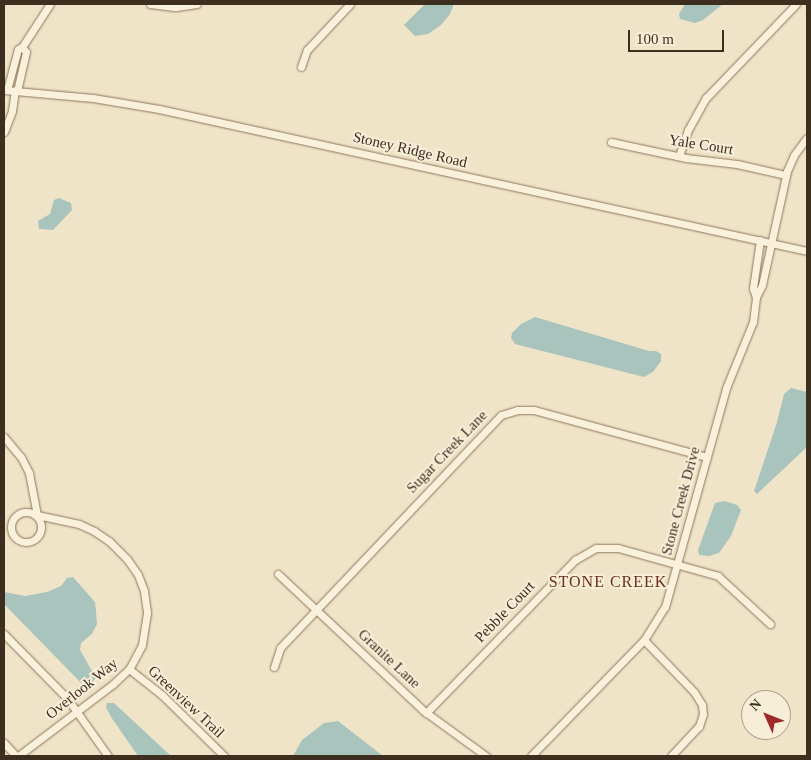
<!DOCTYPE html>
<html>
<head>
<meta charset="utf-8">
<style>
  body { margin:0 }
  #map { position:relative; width:811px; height:760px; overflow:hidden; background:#f0e4c8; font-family:"Times New Roman",serif }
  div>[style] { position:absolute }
  .water>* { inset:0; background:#a9c4bc }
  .roads { filter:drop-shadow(0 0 1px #8d765c) drop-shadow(0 0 1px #8d765c) }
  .minor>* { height:7px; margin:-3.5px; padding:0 3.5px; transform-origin:3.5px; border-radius:3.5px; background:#faf1dc }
  .minor>.ring { margin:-3.5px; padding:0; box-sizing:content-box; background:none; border:7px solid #faf1dc; border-radius:50% }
  span { translate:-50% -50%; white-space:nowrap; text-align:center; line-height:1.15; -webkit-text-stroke:4px #f7eed8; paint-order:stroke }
  .street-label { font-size:15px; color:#3d2e20 }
  .neighbourhood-label { font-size:16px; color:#6b2e1e; letter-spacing:1px }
  .frame { position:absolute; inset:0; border:5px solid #3d2e20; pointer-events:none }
  .north { position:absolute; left:741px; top:690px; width:50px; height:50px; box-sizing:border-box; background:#f7eed8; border:1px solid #ada18e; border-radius:50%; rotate:314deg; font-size:14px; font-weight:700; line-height:20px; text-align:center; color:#3d2e20 }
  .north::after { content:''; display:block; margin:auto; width:18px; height:22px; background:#9e2a2b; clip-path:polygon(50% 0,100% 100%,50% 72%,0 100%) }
  .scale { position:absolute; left:628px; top:30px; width:96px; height:22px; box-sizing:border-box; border:2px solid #3d2e20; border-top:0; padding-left:6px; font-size:15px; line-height:18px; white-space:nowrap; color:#3d2e20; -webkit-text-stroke:4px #f7eed8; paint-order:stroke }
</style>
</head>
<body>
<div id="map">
  <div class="water">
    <div style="clip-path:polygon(425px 4px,454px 4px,450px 14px,441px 25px,428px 34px,415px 36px,404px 25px)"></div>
    <div style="clip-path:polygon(685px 4px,723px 4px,703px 20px,695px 23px,680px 19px,679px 14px)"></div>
    <div style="clip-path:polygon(59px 198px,71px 203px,72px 210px,53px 230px,39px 229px,38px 221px,50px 214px,54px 200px)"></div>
    <div style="clip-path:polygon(535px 317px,649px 351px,656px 351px,661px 354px,661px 361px,653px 372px,644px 377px,515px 344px,511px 338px,512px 333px,521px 324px)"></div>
    <div style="clip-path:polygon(791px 388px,807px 392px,807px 447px,757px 494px,754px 491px,777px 422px,784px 394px)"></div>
    <div style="clip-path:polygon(725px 501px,737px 505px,741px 510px,731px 536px,719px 553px,709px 556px,699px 555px,698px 550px,715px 503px)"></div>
    <div style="clip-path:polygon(73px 577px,95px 602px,96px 611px,97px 624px,92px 634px,81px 643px,80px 650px,96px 678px,89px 685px,84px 686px,4px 604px,4px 592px,25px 596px,47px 592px,61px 586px,67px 578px)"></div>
    <div style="clip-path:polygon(107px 703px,114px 703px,171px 756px,138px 756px,111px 717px,106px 707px)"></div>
    <div style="clip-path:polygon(338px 721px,383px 756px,293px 756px,302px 740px,324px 723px)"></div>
  </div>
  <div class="roads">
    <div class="minor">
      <div style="left:150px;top:4px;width:26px;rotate:7deg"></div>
      <div style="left:176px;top:7px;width:21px;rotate:-8deg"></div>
      <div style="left:22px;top:47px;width:51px;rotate:-56.9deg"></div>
      <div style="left:301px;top:67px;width:18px;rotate:-71deg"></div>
      <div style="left:307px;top:50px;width:63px;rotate:-46.9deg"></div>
      <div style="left:4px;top:90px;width:89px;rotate:5.1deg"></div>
      <div style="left:93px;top:98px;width:67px;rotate:9.5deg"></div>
      <div style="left:159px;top:109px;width:663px;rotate:12.36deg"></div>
      <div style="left:7px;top:90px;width:42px;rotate:-75deg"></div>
      <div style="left:18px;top:49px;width:4px;rotate:-27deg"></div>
      <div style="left:22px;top:47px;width:6px;rotate:51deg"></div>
      <div style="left:26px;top:52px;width:40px;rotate:103deg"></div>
      <div style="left:4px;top:132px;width:22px;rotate:-69deg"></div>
      <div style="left:12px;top:111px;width:21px;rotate:-82deg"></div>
      <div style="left:611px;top:142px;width:77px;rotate:12deg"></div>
      <div style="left:686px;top:158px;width:51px;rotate:6.7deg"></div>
      <div style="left:737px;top:164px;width:49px;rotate:12.9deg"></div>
      <div style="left:679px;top:156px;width:28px;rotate:-71deg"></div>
      <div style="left:688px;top:130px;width:37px;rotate:-61deg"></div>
      <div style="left:706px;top:98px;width:130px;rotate:-46.2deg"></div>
      <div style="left:760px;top:240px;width:49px;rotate:98.3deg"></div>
      <div style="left:753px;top:288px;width:9px;rotate:72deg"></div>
      <div style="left:756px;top:297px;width:13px;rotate:-63deg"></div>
      <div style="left:762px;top:285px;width:117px;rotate:-77.6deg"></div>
      <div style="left:787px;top:171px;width:17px;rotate:-66deg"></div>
      <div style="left:794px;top:155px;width:21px;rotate:-53deg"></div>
      <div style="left:4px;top:437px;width:26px;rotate:50deg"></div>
      <div style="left:21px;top:457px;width:18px;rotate:63deg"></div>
      <div style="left:29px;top:473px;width:43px;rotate:79.2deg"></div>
      <div style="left:37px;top:515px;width:43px;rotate:12.1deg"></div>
      <div style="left:79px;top:524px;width:17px;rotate:25deg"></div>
      <div style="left:94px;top:531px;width:18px;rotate:34deg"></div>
      <div style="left:109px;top:541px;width:25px;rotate:45deg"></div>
      <div style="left:127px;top:559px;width:19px;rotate:55deg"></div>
      <div style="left:138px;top:575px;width:17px;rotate:69deg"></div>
      <div style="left:144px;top:591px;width:22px;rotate:82deg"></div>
      <div style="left:147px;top:613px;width:32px;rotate:99deg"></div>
      <div style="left:142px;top:645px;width:27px;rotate:118deg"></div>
      <div style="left:129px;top:669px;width:22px;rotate:137deg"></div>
      <div style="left:113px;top:684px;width:119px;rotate:142.8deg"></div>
      <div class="ring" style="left:11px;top:512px;width:23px;height:23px"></div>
      <div style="left:278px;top:574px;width:200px;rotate:43.2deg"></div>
      <div style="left:424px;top:711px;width:77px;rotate:36deg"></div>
      <div style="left:4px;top:634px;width:90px;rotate:45.5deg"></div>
      <div style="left:67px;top:698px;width:71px;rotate:54.7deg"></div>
      <div style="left:644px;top:640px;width:72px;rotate:46.1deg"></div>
      <div style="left:694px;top:692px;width:15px;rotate:58deg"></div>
      <div style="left:702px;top:705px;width:9px;rotate:84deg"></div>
      <div style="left:703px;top:714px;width:13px;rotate:108deg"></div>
      <div style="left:699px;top:726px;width:41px;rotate:133deg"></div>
      <div style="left:274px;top:667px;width:20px;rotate:-72deg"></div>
      <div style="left:280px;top:648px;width:321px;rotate:-46.5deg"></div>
      <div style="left:501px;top:415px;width:17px;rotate:-17deg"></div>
      <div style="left:517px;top:410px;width:17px"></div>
      <div style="left:534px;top:410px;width:179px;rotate:15.2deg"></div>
      <div style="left:129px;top:669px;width:42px;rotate:38.2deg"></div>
      <div style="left:162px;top:695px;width:87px;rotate:44.5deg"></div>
      <div style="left:426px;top:713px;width:214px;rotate:-45.8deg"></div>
      <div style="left:575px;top:560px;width:24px;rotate:-30deg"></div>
      <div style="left:596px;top:548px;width:22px"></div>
      <div style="left:618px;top:548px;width:104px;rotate:15.6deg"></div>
      <div style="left:718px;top:576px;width:71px;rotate:42.7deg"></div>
      <div style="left:4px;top:743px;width:18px;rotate:47deg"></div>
      <div style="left:531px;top:756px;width:162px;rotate:-45.8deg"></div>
      <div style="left:644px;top:640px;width:39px;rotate:-58deg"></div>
      <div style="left:665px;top:607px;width:227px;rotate:-74.4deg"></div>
      <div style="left:726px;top:388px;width:71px;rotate:-67.8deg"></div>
      <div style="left:753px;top:322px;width:25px;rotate:-83deg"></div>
    </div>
  </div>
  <div class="street-label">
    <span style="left:701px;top:145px;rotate:9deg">Yale Court</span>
    <span style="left:410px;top:150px;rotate:13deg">Stoney Ridge Road</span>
    <span style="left:447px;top:452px;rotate:-46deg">Sugar Creek Lane</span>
    <span style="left:681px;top:501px;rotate:-75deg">Stone Creek Drive</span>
    <span style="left:505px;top:612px;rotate:-46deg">Pebble Court</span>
    <span style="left:389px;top:659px;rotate:43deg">Granite Lane</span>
    <span style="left:82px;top:689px;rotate:-39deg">Overlook Way</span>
    <span style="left:186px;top:702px;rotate:43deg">Greenview Trail</span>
  </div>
  <div class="neighbourhood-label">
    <span style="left:608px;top:582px">STONE CREEK</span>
  </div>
  <div class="frame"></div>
  <div class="north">N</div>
  <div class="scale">100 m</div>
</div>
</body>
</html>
